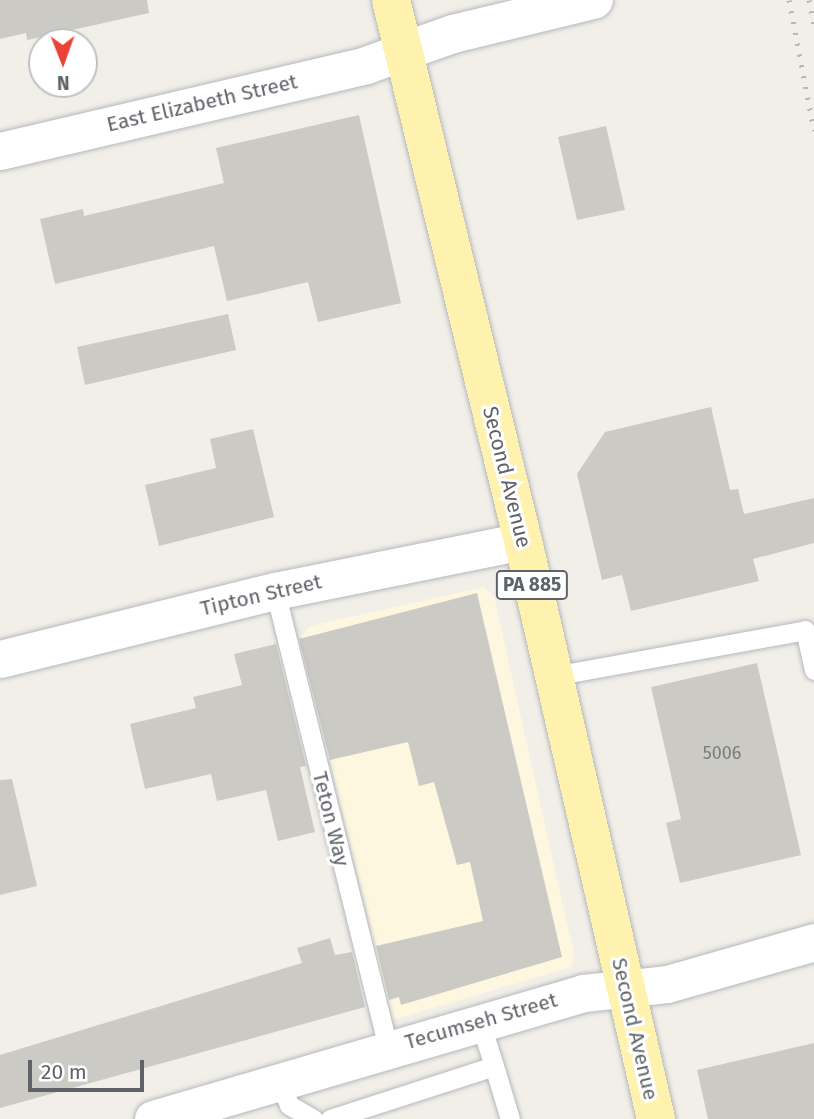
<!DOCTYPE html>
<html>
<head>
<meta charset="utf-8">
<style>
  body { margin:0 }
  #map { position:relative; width:814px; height:1119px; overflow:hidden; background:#f1efe8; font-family:"Fira Sans",sans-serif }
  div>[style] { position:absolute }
  .commercial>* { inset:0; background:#fef7e0 }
  .building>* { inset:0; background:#cccac5 }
  .roads { filter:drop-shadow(0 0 2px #b5b8bc) drop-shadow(0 0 2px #b5b8bc) }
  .service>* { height:19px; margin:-9.5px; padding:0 9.5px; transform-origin:9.5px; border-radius:9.5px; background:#fff }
  .minor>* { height:37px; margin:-18.5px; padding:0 18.5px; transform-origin:18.5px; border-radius:18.5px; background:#fff }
  .tertiary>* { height:38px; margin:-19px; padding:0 19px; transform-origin:19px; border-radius:19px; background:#fff }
  .primary>* { height:38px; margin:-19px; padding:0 19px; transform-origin:19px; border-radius:19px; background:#fff2af }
  .rail>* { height:5px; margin-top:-2.5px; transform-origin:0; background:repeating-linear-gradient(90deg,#b6b7b8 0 2px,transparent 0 11px) }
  span { translate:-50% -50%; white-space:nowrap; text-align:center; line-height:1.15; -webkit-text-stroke:6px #fff; paint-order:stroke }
  .number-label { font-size:18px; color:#7a7d7f }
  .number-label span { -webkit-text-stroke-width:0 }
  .shield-label span { padding:2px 5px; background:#fff; border:2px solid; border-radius:5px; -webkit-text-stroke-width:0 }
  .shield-label { font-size:19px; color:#5f6368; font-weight:700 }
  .street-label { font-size:21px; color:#5f6368 }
  .north { position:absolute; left:28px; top:28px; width:70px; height:70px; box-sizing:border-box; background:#fff; border:2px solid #bfc1c3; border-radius:50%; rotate:179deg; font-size:19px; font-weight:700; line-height:28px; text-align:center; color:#5f6368 }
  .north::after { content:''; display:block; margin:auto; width:24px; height:32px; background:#ea4335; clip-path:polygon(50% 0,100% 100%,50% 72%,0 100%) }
  .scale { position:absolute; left:28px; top:1060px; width:116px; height:32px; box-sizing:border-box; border:4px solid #5f6368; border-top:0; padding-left:9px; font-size:21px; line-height:24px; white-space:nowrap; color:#5f6368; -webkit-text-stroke:5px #fff; paint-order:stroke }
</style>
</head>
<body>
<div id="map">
  <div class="commercial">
    <div style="clip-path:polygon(484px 587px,494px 596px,574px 955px,572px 967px,392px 1020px,301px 637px,310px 626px)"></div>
  </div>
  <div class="building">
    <div style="clip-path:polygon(0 0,147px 0,149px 13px,27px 40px,26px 33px,0 39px)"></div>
    <div style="clip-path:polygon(359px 115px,401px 303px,318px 322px,308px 282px,227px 301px,214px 246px,55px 284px,40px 219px,83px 209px,84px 216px,224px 183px,216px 148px)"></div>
    <div style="clip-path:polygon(606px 126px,625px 210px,577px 220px,558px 137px)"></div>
    <div style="clip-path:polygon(228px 314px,236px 350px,85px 385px,77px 347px)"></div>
    <div style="clip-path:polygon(711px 407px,730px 490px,738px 489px,744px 514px,814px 498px,814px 543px,753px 559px,759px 581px,631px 611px,622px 575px,602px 580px,577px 474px,605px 432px)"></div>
    <div style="clip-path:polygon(253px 429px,274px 517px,159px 546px,145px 485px,216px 468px,210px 439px)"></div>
    <div style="clip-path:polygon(477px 593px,562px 957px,401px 1005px,399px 997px,389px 1000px,376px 946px,483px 921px,470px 862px,457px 865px,434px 782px,419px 786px,408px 742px,330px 760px,299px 639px)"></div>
    <div style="clip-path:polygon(276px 644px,306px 766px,300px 767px,315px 832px,278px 841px,266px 790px,217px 801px,211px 774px,145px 789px,130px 724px,196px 708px,193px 697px,242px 685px,234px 654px)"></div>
    <div style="clip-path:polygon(757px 663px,801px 855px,680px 883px,666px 823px,681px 819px,651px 687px)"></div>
    <div style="clip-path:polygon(12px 779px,37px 886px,0 895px,0 780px)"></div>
    <div style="clip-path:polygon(330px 938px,335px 955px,352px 952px,365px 1007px,0 1108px,0 1055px,302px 963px,297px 948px)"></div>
    <div style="clip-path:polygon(814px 1043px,814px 1119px,708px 1119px,697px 1070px)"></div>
  </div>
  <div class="roads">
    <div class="service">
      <div style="left:275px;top:591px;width:470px;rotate:76.1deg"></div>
      <div style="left:553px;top:676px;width:256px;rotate:-10.3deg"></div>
      <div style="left:805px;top:630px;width:41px;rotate:77.3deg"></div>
      <div style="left:480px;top:1022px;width:46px;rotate:72.3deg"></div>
      <div style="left:279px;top:1080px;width:27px;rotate:68deg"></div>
      <div style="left:289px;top:1105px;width:28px;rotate:30deg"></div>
      <div style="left:330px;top:1119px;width:172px;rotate:-17.9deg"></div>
      <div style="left:494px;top:1066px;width:55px;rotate:73.2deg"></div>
    </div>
    <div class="minor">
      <div style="left:0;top:151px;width:376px;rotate:-13.2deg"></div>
      <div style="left:366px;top:65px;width:38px;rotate:-20deg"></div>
      <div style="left:0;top:659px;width:283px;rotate:-13.9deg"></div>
      <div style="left:275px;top:591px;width:253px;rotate:-11.4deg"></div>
      <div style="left:153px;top:1119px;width:448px;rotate:-16.3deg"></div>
      <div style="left:583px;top:993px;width:84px;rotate:-6.1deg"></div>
      <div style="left:667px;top:984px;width:153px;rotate:-15.9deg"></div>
    </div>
    <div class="tertiary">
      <div style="left:402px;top:52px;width:54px;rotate:-19.4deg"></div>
      <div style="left:453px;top:34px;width:145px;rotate:-13.6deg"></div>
    </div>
    <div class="primary">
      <div style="left:391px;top:0;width:557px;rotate:76.29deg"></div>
      <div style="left:523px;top:541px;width:593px;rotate:77.04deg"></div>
    </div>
  </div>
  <div class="rail">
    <div style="left:789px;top:0;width:133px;rotate:79.2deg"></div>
    <div style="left:809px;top:0;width:25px;rotate:79deg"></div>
  </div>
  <div class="number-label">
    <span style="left:722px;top:753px">5006</span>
  </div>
  <div class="shield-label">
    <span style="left:532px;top:585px">PA 885</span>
  </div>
  <div class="street-label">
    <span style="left:202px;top:103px;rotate:-13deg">East Elizabeth Street</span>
    <span style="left:507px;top:477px;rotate:76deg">Second Avenue</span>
    <span style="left:261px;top:595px;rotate:-13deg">Tipton Street</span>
    <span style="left:331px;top:819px;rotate:76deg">Teton Way</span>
    <span style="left:481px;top:1021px;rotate:-16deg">Tecumseh Street</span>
    <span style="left:635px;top:1029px;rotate:77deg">Second Avenue</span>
  </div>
  <div class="north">N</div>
  <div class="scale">20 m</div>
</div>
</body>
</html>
